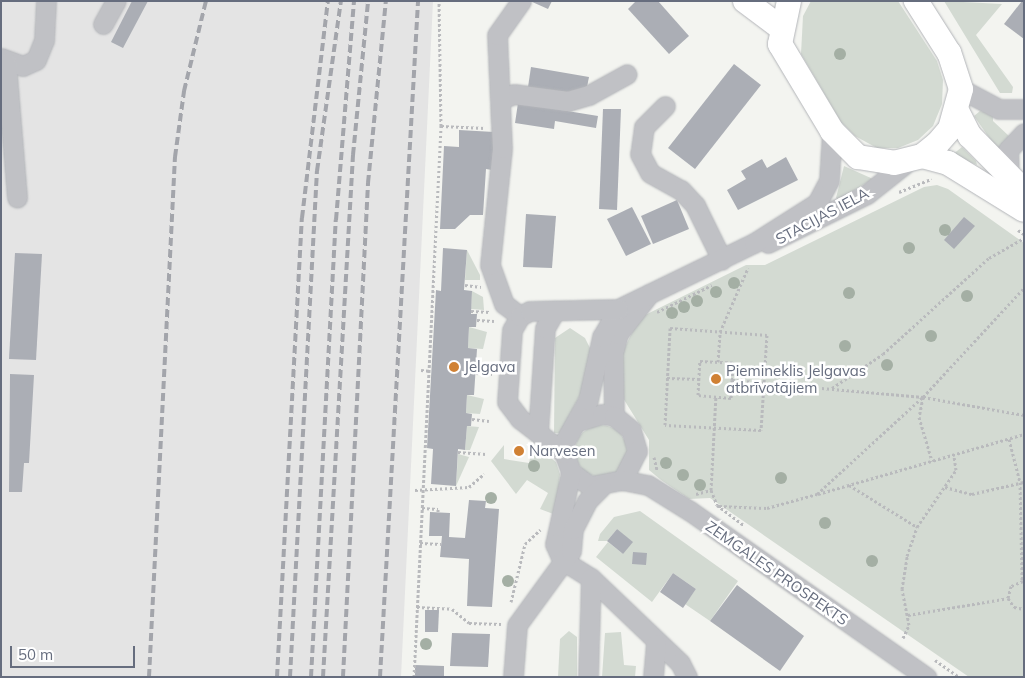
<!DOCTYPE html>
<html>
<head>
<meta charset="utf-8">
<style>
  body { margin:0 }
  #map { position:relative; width:1025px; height:678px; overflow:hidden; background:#f3f4f0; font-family:Mulish,sans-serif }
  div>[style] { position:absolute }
  .built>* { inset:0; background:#e4e4e4 }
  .green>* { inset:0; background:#d3dad2 }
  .round { border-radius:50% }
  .building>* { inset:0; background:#abaeb5 }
  .path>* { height:3px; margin-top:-1.5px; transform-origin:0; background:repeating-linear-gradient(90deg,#b9babd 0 2.5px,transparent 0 5px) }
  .roads { filter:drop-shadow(0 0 1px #b3b5b9) drop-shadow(0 0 1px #b3b5b9) }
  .minor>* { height:19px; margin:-9.5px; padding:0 9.5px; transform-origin:9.5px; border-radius:9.5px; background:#c0c1c5 }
  .major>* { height:24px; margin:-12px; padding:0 12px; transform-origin:12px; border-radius:12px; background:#fff }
  .rail>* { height:4px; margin-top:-2px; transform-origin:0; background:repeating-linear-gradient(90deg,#a3a5ab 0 8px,transparent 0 12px) }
  .trees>* { width:12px; height:12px; margin:-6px; border-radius:50%; background:#a4afa4 }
  .dots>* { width:14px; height:14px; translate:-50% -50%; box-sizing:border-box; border:2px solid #fff; border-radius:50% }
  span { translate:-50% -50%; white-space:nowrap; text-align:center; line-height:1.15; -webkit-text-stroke:5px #fff; paint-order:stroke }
  .street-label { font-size:15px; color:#666d7e }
  .poi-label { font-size:15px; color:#666d7e }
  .left { translate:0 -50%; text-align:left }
  .frame { position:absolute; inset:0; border:2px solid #666d7e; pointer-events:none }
  .scale { position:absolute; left:10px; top:646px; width:125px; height:22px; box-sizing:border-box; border:2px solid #666d7e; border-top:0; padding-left:6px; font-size:15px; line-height:18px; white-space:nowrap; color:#666d7e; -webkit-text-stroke:4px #fff; paint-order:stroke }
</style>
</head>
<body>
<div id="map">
  <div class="built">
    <div style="clip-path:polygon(1px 1px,433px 1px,401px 677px,1px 677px)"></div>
  </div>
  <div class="green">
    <div style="clip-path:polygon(811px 1px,898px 1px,937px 61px,943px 80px,942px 104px,933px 126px,918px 140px,898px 148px,877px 148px,855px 136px,841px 122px,801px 54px,803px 16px)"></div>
    <div style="clip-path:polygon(944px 1px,1002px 4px,976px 35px,1013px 87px,1012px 93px,1000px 93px)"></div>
    <div style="clip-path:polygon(980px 111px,993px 114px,993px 121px,1010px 137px,997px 149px,974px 116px)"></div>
    <div style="clip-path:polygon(962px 147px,976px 161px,977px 165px,952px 155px)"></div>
    <div style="clip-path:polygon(844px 166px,873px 179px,838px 200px,836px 198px)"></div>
    <div style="clip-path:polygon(937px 185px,948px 189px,1024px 243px,1024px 677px,969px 677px,710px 498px,689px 499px,661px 480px,649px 470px,649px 440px,623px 398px,623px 351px,639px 318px,746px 265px,765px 265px,924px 187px)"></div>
    <div style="clip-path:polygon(467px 250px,480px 275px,480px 280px,465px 280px)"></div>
    <div style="clip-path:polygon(472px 291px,483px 297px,484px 310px,471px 309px)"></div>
    <div style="clip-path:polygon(469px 327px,487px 332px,483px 349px,468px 348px)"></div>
    <div style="clip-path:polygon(570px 328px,585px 338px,591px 350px,588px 380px,560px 433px,554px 433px,555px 338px)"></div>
    <div style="clip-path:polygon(467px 395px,484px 399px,480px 414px,466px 413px)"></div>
    <div class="round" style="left:575px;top:425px;width:52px;height:52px"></div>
    <div style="clip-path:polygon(467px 426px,479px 427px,470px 450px,465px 450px)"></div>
    <div style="clip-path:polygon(533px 444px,556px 462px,560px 474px,556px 515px,540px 509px,548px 493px,527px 480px,516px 494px,491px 461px,504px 445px,504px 459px,529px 463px)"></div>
    <div style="clip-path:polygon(458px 454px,469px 457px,456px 486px)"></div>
    <div style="clip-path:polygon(640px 511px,738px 581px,710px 621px,685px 604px,696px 589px,673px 573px,652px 602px,596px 557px,608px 542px,623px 554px,617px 529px,607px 541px,598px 541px,600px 534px,614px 517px)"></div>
    <div style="clip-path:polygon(569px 631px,577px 637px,577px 677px,558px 677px,560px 639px)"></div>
    <div style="clip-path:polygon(621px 632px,624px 665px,636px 666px,635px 677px,602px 677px,605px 633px)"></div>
  </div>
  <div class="building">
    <div style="clip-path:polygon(132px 1px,148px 1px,123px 48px,111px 42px)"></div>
    <div style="clip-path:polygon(530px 1px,552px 1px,548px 9px)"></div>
    <div style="clip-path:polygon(636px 1px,658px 1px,689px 36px,669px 54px,628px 9px)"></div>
    <div style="clip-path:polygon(1022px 1px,1024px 1px,1024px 39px,1004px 24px)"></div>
    <div style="clip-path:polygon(734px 64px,761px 85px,695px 169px,668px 148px)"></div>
    <div style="clip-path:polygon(531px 67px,589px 77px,586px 92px,575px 96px,528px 87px)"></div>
    <div style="clip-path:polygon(518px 103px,598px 116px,596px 128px,555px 121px,554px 129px,515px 123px)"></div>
    <div style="clip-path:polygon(603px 109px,621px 109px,617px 210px,599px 209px)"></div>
    <div style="clip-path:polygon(459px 130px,494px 132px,492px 170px,486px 169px,483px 215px,470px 215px,455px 229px,440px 229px,444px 146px,459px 147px)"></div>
    <div style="clip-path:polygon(786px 157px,798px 180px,738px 210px,727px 190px,746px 179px,741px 171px,762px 159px,767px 168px)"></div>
    <div style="clip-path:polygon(677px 200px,689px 229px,653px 244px,641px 216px)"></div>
    <div style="clip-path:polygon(632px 207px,651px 244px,626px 256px,607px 219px)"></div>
    <div style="clip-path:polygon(526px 214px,556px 216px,552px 268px,523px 267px)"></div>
    <div style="clip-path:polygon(964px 217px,975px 226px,954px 249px,944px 240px)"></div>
    <div style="clip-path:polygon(443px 248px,467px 250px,464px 290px,472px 291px,471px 314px,477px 314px,476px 327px,469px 327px,468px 348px,477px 349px,474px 395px,467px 395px,466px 413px,472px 414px,471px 426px,467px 426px,465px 450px,458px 449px,456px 486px,431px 484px,433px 449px,427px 448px,436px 290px,441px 291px)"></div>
    <div style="clip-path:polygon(15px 253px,42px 254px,36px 360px,9px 359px)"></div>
    <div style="clip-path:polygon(10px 374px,34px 375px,29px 463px,24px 463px,22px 492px,9px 492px)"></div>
    <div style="clip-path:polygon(469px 500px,486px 501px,485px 508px,499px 509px,492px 607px,467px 606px,469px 559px,440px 557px,442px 536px,429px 536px,430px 512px,450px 513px,449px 537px,465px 538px)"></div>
    <div style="clip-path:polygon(617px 529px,633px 542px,623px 554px,607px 541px)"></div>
    <div style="clip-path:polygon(633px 552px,647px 553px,646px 565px,632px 564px)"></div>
    <div style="clip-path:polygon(673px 573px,696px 589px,683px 608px,660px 592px)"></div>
    <div style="clip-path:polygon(737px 585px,804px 636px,780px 671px,710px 621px)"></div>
    <div style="clip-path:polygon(425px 610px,439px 610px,438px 632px,425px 632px)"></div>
    <div style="clip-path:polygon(452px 633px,490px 634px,488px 667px,450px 666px)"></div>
    <div style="clip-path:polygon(415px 665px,444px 666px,444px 677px,415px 677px)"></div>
  </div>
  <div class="path">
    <div style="left:441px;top:126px;width:44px;rotate:2.6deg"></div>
    <div style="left:899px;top:192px;width:35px;rotate:-22deg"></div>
    <div style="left:1018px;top:230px;width:7px;rotate:34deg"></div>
    <div style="left:465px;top:285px;width:16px;rotate:7deg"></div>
    <div style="left:471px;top:311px;width:19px;rotate:3deg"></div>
    <div style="left:657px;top:312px;width:61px;rotate:-26.1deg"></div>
    <div style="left:477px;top:320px;width:17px;rotate:3deg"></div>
    <div style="left:670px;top:328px;width:97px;rotate:4.1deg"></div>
    <div style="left:767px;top:335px;width:95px;rotate:93.6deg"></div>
    <div style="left:761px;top:430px;width:96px;rotate:-177deg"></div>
    <div style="left:665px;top:425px;width:97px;rotate:-87deg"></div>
    <div style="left:718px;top:362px;width:30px;rotate:-86deg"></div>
    <div style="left:720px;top:332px;width:70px;rotate:-66.4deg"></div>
    <div style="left:421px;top:370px;width:10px;rotate:6deg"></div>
    <div style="left:476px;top:373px;width:16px;rotate:4deg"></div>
    <div style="left:667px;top:378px;width:32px;rotate:2deg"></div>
    <div style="left:732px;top:380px;width:18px;rotate:93deg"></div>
    <div style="left:731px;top:398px;width:33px;rotate:-175deg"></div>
    <div style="left:698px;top:395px;width:34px;rotate:-87deg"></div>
    <div style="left:700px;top:361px;width:33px;rotate:3deg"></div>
    <div style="left:733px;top:363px;width:17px;rotate:93deg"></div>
    <div style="left:732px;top:380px;width:192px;rotate:5.1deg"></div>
    <div style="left:923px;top:397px;width:103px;rotate:10.1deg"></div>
    <div style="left:832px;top:388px;width:61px;rotate:-33.7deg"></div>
    <div style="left:883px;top:354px;width:143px;rotate:-42.2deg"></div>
    <div style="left:989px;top:258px;width:40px;rotate:-29.7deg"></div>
    <div style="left:923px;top:397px;width:20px;rotate:101deg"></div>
    <div style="left:919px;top:417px;width:46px;rotate:73.5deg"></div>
    <div style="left:472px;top:419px;width:17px;rotate:7deg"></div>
    <div style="left:1009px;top:439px;width:44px;rotate:75.7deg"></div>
    <div style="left:1020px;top:482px;width:99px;rotate:88.8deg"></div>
    <div style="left:458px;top:452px;width:28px;rotate:4deg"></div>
    <div style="left:654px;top:457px;width:13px;rotate:77deg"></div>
    <div style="left:849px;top:485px;width:80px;rotate:31.7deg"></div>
    <div style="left:945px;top:487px;width:28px;rotate:15deg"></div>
    <div style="left:972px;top:494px;width:53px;rotate:-13deg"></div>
    <div style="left:415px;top:490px;width:54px;rotate:-3.2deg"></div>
    <div style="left:469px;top:487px;width:20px;rotate:-41deg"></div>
    <div style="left:711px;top:490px;width:94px;rotate:-87deg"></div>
    <div style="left:696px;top:494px;width:16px;rotate:-15deg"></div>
    <div style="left:711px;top:490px;width:16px;rotate:68deg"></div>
    <div style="left:717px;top:505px;width:34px;rotate:37deg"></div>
    <div style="left:818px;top:494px;width:215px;rotate:-16.2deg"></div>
    <div style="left:719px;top:506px;width:48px;rotate:2.4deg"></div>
    <div style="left:767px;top:508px;width:52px;rotate:-15.6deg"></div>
    <div style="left:817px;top:494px;width:144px;rotate:-42.5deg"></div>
    <div style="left:923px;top:397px;width:149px;rotate:-47.2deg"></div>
    <div style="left:422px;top:508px;width:16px;rotate:4deg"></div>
    <div style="left:438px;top:509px;width:3px;rotate:90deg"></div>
    <div style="left:420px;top:543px;width:21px;rotate:3deg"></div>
    <div style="left:1023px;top:581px;width:13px;rotate:157deg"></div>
    <div style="left:1011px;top:586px;width:12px;rotate:104deg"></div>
    <div style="left:1008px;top:598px;width:11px;rotate:56deg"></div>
    <div style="left:1014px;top:607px;width:10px;rotate:11deg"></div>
    <div style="left:511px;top:602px;width:60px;rotate:-76.4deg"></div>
    <div style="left:525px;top:544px;width:21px;rotate:-43deg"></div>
    <div style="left:417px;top:607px;width:35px;rotate:3deg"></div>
    <div style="left:452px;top:609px;width:22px;rotate:39deg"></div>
    <div style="left:469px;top:623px;width:32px;rotate:2deg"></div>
    <div style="left:908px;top:615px;width:101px;rotate:-9.6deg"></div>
    <div style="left:903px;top:638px;width:14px;rotate:-65deg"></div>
    <div style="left:909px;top:625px;width:37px;rotate:-101deg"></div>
    <div style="left:902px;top:589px;width:33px;rotate:-81deg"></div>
    <div style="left:907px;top:556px;width:31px;rotate:-71deg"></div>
    <div style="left:917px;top:527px;width:69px;rotate:-55.6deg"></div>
    <div style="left:956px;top:470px;width:15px;rotate:-98deg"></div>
    <div style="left:935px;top:660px;width:29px;rotate:35deg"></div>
    <div style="left:414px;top:677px;width:552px;rotate:-87.19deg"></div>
    <div style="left:441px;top:126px;width:125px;rotate:-90.9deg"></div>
  </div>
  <div class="roads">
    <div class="minor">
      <div style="left:103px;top:24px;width:26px;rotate:-61deg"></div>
      <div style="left:1px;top:58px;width:23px;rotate:20deg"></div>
      <div style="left:23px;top:66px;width:14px;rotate:-25deg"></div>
      <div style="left:36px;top:60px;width:22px;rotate:-68deg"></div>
      <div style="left:44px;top:40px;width:39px;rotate:-87deg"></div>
      <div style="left:6px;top:63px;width:135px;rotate:85.3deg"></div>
      <div style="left:961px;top:89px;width:43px;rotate:27.8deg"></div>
      <div style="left:999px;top:109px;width:25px"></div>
      <div style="left:502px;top:99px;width:13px;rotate:-23deg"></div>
      <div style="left:514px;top:94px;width:54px;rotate:7.4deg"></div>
      <div style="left:568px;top:101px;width:22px;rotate:-16deg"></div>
      <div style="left:589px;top:95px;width:43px;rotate:-28.9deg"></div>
      <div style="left:665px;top:106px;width:30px;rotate:135deg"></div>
      <div style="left:644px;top:127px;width:27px;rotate:98deg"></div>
      <div style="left:640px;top:154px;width:21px;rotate:62deg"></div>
      <div style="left:650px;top:173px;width:35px;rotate:29deg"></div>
      <div style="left:681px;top:190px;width:21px;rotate:47deg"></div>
      <div style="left:695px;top:205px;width:61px;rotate:63.9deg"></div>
      <div style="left:1009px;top:175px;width:25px;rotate:-92deg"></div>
      <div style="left:1008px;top:150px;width:23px;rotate:-47deg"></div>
      <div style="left:768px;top:243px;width:110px;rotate:-26.3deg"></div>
      <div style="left:867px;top:194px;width:55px;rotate:-38.3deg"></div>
      <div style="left:520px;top:316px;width:20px;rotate:-143deg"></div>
      <div style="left:504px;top:304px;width:41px;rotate:-109.7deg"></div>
      <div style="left:490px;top:265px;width:118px;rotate:-84.1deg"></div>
      <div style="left:502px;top:148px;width:113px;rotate:-92.5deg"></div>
      <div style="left:497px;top:35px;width:42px;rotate:-54.8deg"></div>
      <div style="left:614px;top:416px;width:63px;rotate:-90.9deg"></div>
      <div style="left:613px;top:353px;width:20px;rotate:-75deg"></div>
      <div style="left:618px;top:334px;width:51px;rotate:-52.2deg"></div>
      <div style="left:579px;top:421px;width:24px;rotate:-17deg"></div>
      <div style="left:602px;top:414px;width:12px;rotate:9deg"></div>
      <div style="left:614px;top:416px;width:22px;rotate:39deg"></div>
      <div style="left:631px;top:430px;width:22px;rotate:74deg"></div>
      <div style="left:637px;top:451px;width:33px;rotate:117deg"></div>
      <div style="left:622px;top:480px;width:33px;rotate:169deg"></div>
      <div style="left:590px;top:486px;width:24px;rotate:-144deg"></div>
      <div style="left:571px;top:472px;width:20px;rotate:-110deg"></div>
      <div style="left:564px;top:453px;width:12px;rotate:-85deg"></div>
      <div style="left:565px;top:441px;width:47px;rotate:-60.7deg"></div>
      <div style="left:588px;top:400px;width:65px;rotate:-77.5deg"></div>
      <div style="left:602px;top:337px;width:32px;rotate:-60deg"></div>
      <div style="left:618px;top:309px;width:151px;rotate:-25.9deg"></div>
      <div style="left:754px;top:243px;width:75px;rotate:-32.4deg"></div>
      <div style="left:817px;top:203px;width:26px;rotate:-62deg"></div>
      <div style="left:829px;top:180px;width:49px;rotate:-86.5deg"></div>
      <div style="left:538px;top:433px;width:105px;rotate:-86.2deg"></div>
      <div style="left:545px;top:328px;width:20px;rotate:-60deg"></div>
      <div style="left:564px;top:453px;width:56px;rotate:-142.3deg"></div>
      <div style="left:520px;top:419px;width:21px;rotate:-127deg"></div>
      <div style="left:507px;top:402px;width:72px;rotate:-86deg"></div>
      <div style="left:512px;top:330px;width:16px;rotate:-60deg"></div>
      <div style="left:520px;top:316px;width:11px;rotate:-27deg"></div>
      <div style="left:530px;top:311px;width:88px;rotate:-1.3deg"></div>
      <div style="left:571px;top:472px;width:74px;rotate:102.5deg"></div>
      <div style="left:555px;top:544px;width:17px;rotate:66deg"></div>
      <div style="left:562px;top:560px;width:34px;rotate:32deg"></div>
      <div style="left:591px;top:578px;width:123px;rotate:43.7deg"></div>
      <div style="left:680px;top:663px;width:16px;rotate:63deg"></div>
      <div style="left:622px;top:480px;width:26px;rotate:11deg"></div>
      <div style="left:648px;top:485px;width:49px;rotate:31.8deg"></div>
      <div style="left:690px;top:511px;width:289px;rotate:35.1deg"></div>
      <div style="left:513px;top:677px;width:52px;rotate:-85.6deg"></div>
      <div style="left:517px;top:625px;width:92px;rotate:-53.9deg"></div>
      <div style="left:571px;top:551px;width:22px;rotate:-85deg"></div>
      <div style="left:573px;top:529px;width:31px;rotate:-63deg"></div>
      <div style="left:587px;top:501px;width:20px;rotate:-45deg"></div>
      <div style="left:588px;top:677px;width:99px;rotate:-88.3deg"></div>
      <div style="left:653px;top:677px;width:33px;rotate:-85deg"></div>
    </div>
    <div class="major">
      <div style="left:745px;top:1px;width:45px;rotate:36.9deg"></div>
      <div style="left:789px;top:1px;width:44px;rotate:101.8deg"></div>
      <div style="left:780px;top:44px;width:101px;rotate:59.1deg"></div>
      <div style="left:832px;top:131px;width:37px;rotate:45deg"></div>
      <div style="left:858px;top:157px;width:36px;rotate:9deg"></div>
      <div style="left:894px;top:163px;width:29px;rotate:-14deg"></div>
      <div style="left:922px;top:156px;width:19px;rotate:-39deg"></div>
      <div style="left:937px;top:144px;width:20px;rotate:-49deg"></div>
      <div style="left:950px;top:129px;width:41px;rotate:-74.6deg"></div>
      <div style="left:961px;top:89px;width:38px;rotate:-108deg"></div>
      <div style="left:949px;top:53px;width:62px;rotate:-122.4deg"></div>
      <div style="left:957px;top:111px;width:28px;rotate:63deg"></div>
      <div style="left:970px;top:136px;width:77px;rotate:45.5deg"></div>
      <div style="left:922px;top:156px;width:27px;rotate:15deg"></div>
      <div style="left:948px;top:163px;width:89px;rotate:31.7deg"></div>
    </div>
  </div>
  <div class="rail">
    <div style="left:149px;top:677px;width:521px;rotate:-87.14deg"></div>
    <div style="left:175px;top:157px;width:67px;rotate:-82.2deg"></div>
    <div style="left:184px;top:91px;width:93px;rotate:-76.3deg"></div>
    <div style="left:277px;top:677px;width:460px;rotate:-86.9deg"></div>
    <div style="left:302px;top:218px;width:219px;rotate:-83.2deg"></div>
    <div style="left:290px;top:677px;width:507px;rotate:-86.95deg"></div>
    <div style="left:317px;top:171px;width:172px;rotate:-82deg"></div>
    <div style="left:311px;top:677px;width:458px;rotate:-86.9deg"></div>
    <div style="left:336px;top:220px;width:220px;rotate:-85.3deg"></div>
    <div style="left:323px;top:677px;width:523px;rotate:-86.71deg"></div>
    <div style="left:353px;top:155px;width:155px;rotate:-84.4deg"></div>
    <div style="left:343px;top:677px;width:495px;rotate:-87.1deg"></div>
    <div style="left:368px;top:183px;width:183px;rotate:-84.4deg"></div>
    <div style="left:380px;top:677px;width:677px;rotate:-86.78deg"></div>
  </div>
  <div class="trees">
    <div style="left:840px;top:54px"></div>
    <div style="left:945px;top:230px"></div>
    <div style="left:909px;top:248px"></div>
    <div style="left:734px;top:283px"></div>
    <div style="left:716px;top:292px"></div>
    <div style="left:849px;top:293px"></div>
    <div style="left:967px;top:296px"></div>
    <div style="left:697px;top:301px"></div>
    <div style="left:684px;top:307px"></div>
    <div style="left:672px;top:313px"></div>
    <div style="left:931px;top:336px"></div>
    <div style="left:845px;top:346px"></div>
    <div style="left:887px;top:365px"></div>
    <div style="left:666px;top:463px"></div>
    <div style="left:534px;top:466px"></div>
    <div style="left:683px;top:475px"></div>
    <div style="left:781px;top:478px"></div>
    <div style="left:700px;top:485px"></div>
    <div style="left:491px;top:498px"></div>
    <div style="left:825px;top:523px"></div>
    <div style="left:872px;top:561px"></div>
    <div style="left:508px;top:581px"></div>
    <div style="left:426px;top:644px"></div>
  </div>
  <div class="dots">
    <div style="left:454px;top:367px;background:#d08134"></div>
    <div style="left:716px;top:379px;background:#d08134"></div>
    <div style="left:519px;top:451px;background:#d08134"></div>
  </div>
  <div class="street-label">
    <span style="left:822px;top:216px;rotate:-28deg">STACIJAS IELA</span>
    <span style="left:777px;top:573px;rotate:35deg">ZEMGALES PROSPEKTS</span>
  </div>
  <div class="poi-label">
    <span class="left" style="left:464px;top:367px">Jelgava</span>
    <span class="left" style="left:726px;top:379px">Piemineklis Jelgavas<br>atbrīvotājiem</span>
    <span class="left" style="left:529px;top:451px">Narvesen</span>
  </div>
  <div class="frame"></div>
  <div class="scale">50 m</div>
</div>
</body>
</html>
